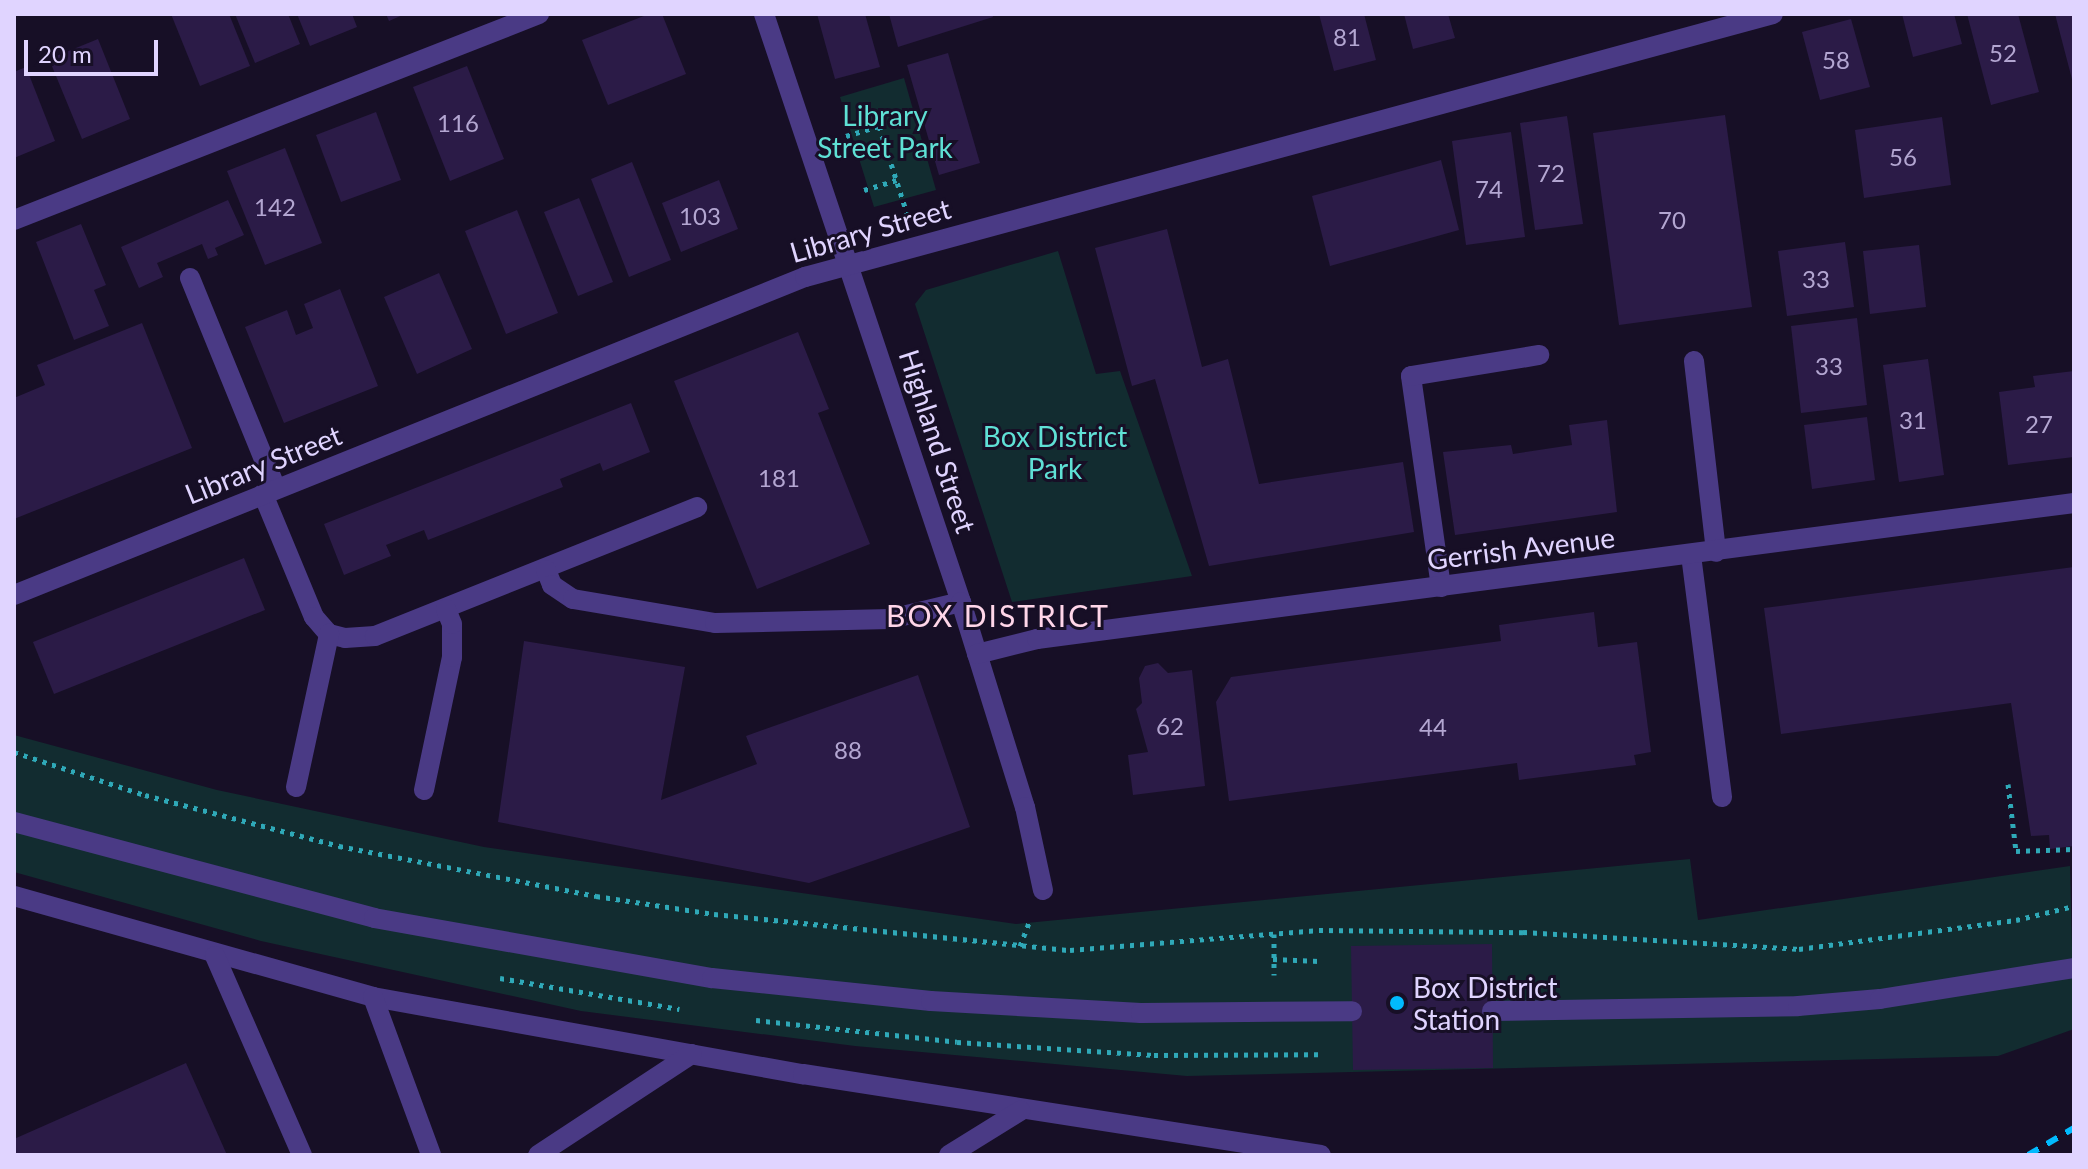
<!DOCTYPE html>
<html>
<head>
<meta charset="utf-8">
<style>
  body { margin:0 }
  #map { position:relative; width:2088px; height:1169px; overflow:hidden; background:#170f26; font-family:Lato,sans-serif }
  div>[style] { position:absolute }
  .green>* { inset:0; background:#122c30 }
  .building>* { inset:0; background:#2b1b47 }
  .path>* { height:5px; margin-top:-2.5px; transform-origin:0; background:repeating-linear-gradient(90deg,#2fa9b8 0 4px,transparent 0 10px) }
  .service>* { height:20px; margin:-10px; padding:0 10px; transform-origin:10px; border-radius:10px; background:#4a3a85 }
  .minor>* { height:20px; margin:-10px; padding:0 10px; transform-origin:10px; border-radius:10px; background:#4a3a85 }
  .rail>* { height:6px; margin-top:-3px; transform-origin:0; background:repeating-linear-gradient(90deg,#01bafe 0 12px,transparent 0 22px) }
  .dots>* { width:22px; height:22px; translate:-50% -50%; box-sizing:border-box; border:4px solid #170f26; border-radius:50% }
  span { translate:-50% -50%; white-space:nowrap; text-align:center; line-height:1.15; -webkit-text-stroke:6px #170f26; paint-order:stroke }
  .number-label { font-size:24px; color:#b3a6d1 }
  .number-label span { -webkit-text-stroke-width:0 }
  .park-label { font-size:28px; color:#5fe0d5 }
  .street-label { font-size:28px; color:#e0d4ff }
  .poi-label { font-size:28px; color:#e0d4ff }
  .left { translate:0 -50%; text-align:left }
  .neighbourhood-label { font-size:30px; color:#ffd6e9; letter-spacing:2px }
  .frame { position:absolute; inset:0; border:16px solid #e0d4ff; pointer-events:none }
  .scale { position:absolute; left:24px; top:40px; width:134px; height:36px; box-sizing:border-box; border:4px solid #e0d4ff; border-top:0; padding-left:10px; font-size:24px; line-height:28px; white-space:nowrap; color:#e0d4ff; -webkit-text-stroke:6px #170f26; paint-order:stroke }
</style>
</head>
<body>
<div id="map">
  <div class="green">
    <div style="clip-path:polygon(904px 78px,936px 190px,874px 207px,840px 97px)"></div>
    <div style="clip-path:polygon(1058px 251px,1096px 374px,1120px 371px,1192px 576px,1012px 602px,915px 304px,926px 290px)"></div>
    <div style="clip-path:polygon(14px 735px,217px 790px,484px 847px,1016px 924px,1690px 859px,1698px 920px,2070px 866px,2074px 1029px,1998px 1056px,1187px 1076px,855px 1046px,581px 1011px,261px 941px,14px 872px)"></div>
  </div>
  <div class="building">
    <div style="clip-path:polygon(171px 14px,229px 14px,250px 66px,200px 86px)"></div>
    <div style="clip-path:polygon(235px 14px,288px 14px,300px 44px,255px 63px)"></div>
    <div style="clip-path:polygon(297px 14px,352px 14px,357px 27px,310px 46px)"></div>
    <div style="clip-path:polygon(386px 14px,405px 14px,389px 21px)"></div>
    <div style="clip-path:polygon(649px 14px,662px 14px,686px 74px,608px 105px,582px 40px)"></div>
    <div style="clip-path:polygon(817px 14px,865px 14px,880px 67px,835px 79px)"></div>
    <div style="clip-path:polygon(889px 14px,992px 14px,993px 17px,898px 47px)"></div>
    <div style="clip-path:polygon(1319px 14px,1364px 14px,1376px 60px,1334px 71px)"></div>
    <div style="clip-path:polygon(1404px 14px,1448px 14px,1455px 38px,1413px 49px)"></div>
    <div style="clip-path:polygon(1902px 14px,1954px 14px,1962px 44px,1913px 57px)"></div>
    <div style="clip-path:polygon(1967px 14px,2018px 14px,2039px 92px,1991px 105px)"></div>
    <div style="clip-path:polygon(2055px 14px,2074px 14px,2074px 83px,2073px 83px)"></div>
    <div style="clip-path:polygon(1851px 19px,1870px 87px,1820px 100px,1802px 32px)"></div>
    <div style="clip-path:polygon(98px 39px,130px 119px,82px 139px,49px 59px)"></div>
    <div style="clip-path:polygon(948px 53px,980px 163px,939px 175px,907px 65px)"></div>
    <div style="clip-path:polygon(467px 66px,504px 159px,450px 181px,413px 87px)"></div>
    <div style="clip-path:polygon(26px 67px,55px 141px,14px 158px,14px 72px)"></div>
    <div style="clip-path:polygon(376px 112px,401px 180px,341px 202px,316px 135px)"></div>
    <div style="clip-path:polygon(1725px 115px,1752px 307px,1619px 325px,1593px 133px)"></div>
    <div style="clip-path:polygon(1567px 116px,1583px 224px,1535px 230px,1520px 123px)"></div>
    <div style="clip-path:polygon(1942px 117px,1951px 185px,1864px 198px,1855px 130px)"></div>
    <div style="clip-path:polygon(1511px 132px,1525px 237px,1466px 245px,1452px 141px)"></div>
    <div style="clip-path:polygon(285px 148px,322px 243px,265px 265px,227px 171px)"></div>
    <div style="clip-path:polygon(1441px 160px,1459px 230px,1330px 266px,1312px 196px)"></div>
    <div style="clip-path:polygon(632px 162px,671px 260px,629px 277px,591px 179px)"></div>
    <div style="clip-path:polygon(719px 180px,738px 229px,681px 252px,662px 203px)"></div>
    <div style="clip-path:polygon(579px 198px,613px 282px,578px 296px,544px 212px)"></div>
    <div style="clip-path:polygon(228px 200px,244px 235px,215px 248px,218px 255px,208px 259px,202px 244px,157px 263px,163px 277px,139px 288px,121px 247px)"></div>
    <div style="clip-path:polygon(517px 210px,558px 313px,506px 334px,465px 231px)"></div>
    <div style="clip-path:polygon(81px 224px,106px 285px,94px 290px,109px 326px,74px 340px,36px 242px)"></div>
    <div style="clip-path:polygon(1167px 229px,1202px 367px,1228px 359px,1259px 484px,1403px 462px,1414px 532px,1209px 566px,1155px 379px,1132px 386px,1095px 248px)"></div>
    <div style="clip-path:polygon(1845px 242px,1854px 307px,1787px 316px,1778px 251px)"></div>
    <div style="clip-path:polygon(1919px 245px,1926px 307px,1870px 314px,1863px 251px)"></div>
    <div style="clip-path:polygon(439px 273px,472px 349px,417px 374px,384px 297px)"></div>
    <div style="clip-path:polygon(340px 289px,378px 386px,284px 423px,245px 327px,287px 310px,296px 335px,313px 328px,304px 304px)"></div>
    <div style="clip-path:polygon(1857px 318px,1867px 405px,1801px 413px,1791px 326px)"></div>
    <div style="clip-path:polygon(142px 323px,192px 448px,14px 519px,14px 398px,45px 385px,37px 365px)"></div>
    <div style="clip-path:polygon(798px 332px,829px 409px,818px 413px,870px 544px,757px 589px,674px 381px)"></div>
    <div style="clip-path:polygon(1928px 359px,1944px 475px,1899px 482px,1883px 365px)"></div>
    <div style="clip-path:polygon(2074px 371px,2074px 457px,2008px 465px,1999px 392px,2035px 387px,2033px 376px)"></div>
    <div style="clip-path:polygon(631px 403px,650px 452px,603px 471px,600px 463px,560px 479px,563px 487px,428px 540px,424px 530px,386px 545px,391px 556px,344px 575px,324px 524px)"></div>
    <div style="clip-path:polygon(1867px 417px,1875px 480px,1812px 489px,1804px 425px)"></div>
    <div style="clip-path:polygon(1607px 420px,1617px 512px,1455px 535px,1443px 452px,1511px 445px,1513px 454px,1572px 445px,1569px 425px)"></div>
    <div style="clip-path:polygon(244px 558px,265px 610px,54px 694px,33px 642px)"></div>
    <div style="clip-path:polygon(2074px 567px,2074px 846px,2050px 849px,2049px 835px,2031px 836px,2011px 703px,1781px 734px,1764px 608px)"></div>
    <div style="clip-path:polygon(1594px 612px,1598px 647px,1637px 642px,1651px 752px,1634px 755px,1636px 765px,1519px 780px,1517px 763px,1229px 801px,1216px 702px,1231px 677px,1501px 641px,1499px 625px)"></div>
    <div style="clip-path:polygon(524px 641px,685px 667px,661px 800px,757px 764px,746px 736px,918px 675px,970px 827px,809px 883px,498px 822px)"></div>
    <div style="clip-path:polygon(1158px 663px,1168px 673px,1192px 670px,1205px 786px,1133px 795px,1128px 755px,1148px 752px,1136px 709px,1142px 703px,1139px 678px,1145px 666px)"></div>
    <div style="clip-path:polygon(1492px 944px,1493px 1068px,1353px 1070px,1351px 946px)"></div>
    <div style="clip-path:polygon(186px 1063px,227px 1155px,14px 1155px,14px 1139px)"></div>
  </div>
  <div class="path">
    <div style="left:846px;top:136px;width:34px;rotate:-17deg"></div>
    <div style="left:879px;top:126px;width:91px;rotate:72.2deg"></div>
    <div style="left:864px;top:190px;width:34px;rotate:-17deg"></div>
    <div style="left:14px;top:752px;width:138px;rotate:18.2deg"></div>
    <div style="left:145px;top:795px;width:201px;rotate:14.7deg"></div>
    <div style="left:339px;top:846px;width:262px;rotate:11deg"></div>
    <div style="left:596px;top:896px;width:119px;rotate:8.7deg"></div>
    <div style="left:714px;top:914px;width:358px;rotate:5.8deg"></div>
    <div style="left:1070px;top:950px;width:250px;rotate:-4.6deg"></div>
    <div style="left:1319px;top:930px;width:204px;rotate:0.6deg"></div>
    <div style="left:1523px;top:932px;width:277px;rotate:3.5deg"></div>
    <div style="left:1799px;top:949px;width:219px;rotate:-7.6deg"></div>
    <div style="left:2016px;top:920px;width:60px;rotate:-13.6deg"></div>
    <div style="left:2008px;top:784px;width:67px;rotate:83.2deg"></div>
    <div style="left:2016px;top:851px;width:58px;rotate:-2deg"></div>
    <div style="left:1274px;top:934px;width:41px;rotate:90deg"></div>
    <div style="left:1020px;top:946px;width:28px;rotate:-69deg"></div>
    <div style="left:1273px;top:959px;width:46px;rotate:2.5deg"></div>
    <div style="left:500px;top:978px;width:182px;rotate:9.8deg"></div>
    <div style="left:756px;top:1020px;width:202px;rotate:6.2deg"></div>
    <div style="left:957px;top:1042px;width:197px;rotate:3.8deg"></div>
    <div style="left:1154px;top:1055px;width:165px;rotate:-0.3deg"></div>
  </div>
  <div class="service">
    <div style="left:190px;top:278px;width:228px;rotate:67.8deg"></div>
    <div style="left:1694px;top:361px;width:192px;rotate:83.4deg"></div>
    <div style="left:263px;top:494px;width:133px;rotate:67.5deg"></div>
    <div style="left:314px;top:617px;width:23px;rotate:49deg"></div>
    <div style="left:329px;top:634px;width:16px;rotate:14deg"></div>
    <div style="left:345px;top:638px;width:30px;rotate:-4deg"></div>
    <div style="left:375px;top:636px;width:347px;rotate:-21.8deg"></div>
    <div style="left:1691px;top:555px;width:244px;rotate:82.7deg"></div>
    <div style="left:546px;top:570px;width:16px;rotate:68deg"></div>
    <div style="left:552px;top:585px;width:25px;rotate:34deg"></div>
    <div style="left:573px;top:599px;width:144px;rotate:9.6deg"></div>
    <div style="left:715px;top:623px;width:175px;rotate:-1.3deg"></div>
    <div style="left:890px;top:619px;width:73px;rotate:-13.5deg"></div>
    <div style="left:1441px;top:587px;width:213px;rotate:-98.1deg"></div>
    <div style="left:1411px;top:376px;width:130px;rotate:-9.3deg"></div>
    <div style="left:296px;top:787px;width:157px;rotate:-77.8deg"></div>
    <div style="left:424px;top:790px;width:136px;rotate:-78.1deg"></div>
    <div style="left:452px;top:657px;width:33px;rotate:-90deg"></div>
    <div style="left:452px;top:624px;width:16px;rotate:-112deg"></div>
    <div style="left:14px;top:822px;width:373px;rotate:14.9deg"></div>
    <div style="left:374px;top:918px;width:343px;rotate:10.1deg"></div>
    <div style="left:712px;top:978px;width:220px;rotate:6deg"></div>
    <div style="left:931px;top:1001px;width:210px;rotate:3.3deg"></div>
    <div style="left:1141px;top:1013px;width:211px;rotate:-0.5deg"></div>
    <div style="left:14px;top:896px;width:373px;rotate:15.7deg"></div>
    <div style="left:373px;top:997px;width:437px;rotate:10.2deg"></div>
    <div style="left:803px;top:1074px;width:524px;rotate:8.89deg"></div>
    <div style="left:215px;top:956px;width:217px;rotate:66.4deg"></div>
    <div style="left:373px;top:997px;width:168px;rotate:69.8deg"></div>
    <div style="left:1492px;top:1011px;width:306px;rotate:-0.9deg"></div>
    <div style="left:1798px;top:1006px;width:82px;rotate:-4.9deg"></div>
    <div style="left:1880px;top:999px;width:196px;rotate:-9.1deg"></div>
    <div style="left:538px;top:1155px;width:184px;rotate:-33.3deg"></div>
    <div style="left:949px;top:1155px;width:84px;rotate:-31.8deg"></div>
  </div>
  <div class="minor">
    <div style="left:764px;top:14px;width:620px;rotate:71.48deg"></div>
    <div style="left:961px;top:602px;width:215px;rotate:72.7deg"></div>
    <div style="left:1025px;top:807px;width:85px;rotate:77.8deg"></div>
    <div style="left:14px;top:220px;width:564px;rotate:-21.42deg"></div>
    <div style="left:14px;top:595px;width:853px;rotate:-21.9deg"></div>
    <div style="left:805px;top:277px;width:1003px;rotate:-15.2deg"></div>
    <div style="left:977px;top:654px;width:62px;rotate:-14deg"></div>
    <div style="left:1037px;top:639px;width:1046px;rotate:-7.47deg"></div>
  </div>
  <div class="rail">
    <div style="left:2028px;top:1155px;width:53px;rotate:-30.4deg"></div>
  </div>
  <div class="dots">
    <div style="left:1397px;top:1003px;background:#01bafe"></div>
  </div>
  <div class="number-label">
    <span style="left:1347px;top:37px">81</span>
    <span style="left:2003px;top:53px">52</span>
    <span style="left:1836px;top:60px">58</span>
    <span style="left:458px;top:123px">116</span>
    <span style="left:1903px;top:157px">56</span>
    <span style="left:1551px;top:173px">72</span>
    <span style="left:1489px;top:189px">74</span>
    <span style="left:275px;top:207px">142</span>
    <span style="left:700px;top:216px">103</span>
    <span style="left:1672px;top:220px">70</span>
    <span style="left:1816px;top:279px">33</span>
    <span style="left:1829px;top:366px">33</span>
    <span style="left:1913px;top:420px">31</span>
    <span style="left:2039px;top:424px">27</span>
    <span style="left:779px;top:478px">181</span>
    <span style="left:1170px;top:726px">62</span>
    <span style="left:1433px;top:727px">44</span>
    <span style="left:848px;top:750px">88</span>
  </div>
  <div class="park-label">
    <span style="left:885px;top:131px">Library<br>Street Park</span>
    <span style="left:1055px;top:452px">Box District<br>Park</span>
  </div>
  <div class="street-label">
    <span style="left:870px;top:230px;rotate:-16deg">Library Street</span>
    <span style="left:938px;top:441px;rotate:72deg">Highland Street</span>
    <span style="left:263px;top:464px;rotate:-22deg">Library Street</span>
    <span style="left:1521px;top:548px;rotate:-7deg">Gerrish Avenue</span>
  </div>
  <div class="poi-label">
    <span class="left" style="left:1413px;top:1003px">Box District<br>Station</span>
  </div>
  <div class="neighbourhood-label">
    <span style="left:998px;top:615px">BOX DISTRICT</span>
  </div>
  <div class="frame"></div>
  <div class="scale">20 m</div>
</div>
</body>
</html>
